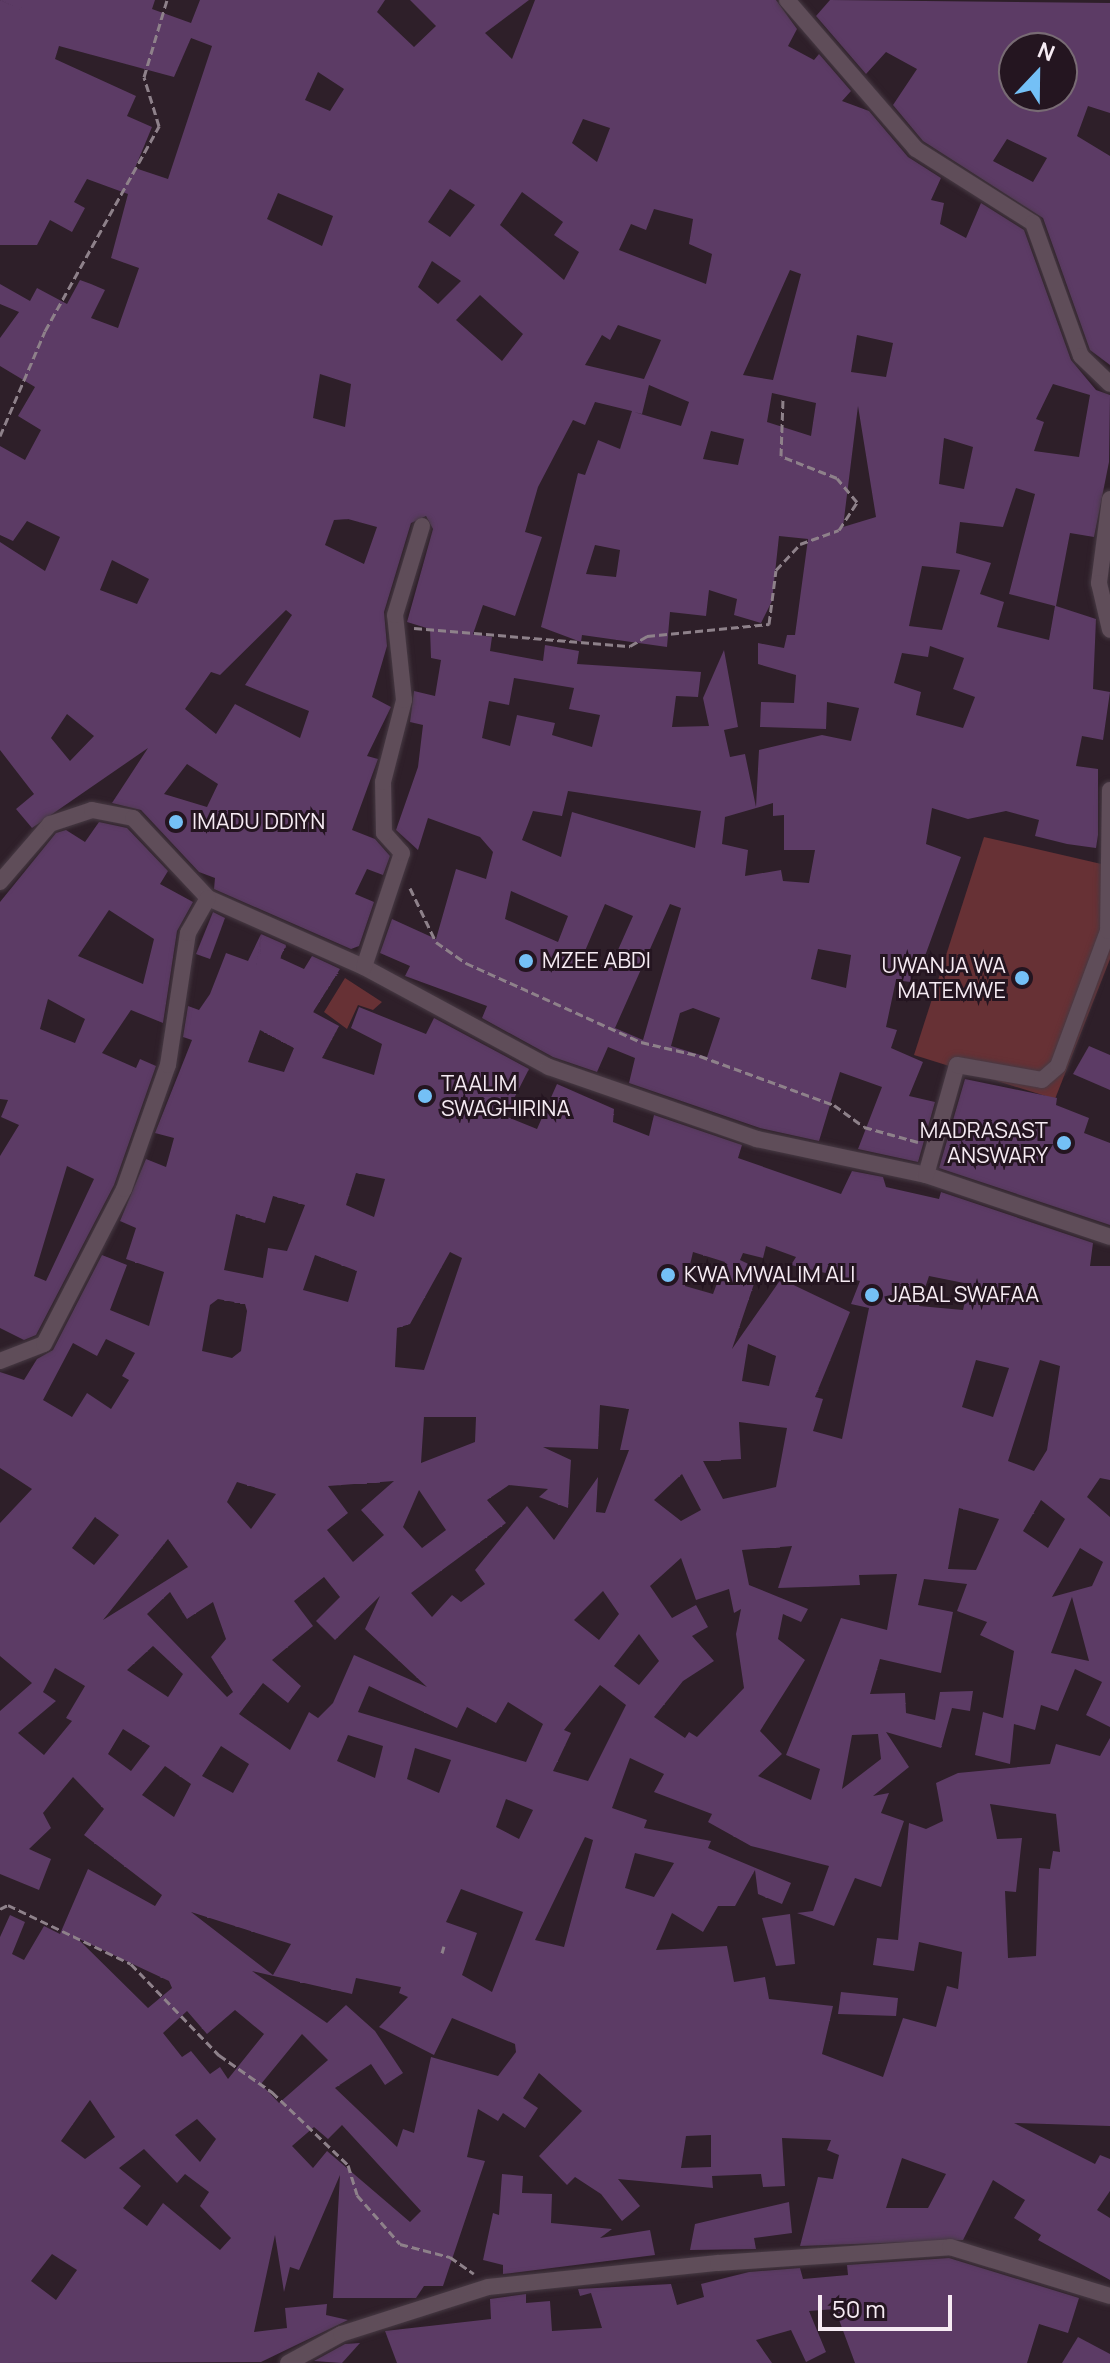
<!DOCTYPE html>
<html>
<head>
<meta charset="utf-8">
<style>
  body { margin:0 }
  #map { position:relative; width:1110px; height:2363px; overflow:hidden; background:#2e1f29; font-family:Manrope,sans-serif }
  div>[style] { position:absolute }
  .green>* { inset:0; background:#673135 }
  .building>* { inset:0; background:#5c3b65 }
  .path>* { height:3px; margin-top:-1.5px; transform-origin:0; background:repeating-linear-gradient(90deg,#8e818a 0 8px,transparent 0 12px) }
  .roads { filter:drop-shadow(0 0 2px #473a44) drop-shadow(0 0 2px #473a44) }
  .minor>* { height:16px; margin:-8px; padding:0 8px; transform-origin:8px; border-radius:8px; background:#5f4d59 }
  .dots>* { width:22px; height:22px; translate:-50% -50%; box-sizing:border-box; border:4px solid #241520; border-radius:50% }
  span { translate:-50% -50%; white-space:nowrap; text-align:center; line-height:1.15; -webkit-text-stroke:6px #241520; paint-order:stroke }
  .poi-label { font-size:22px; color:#f6ebf3 }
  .left { translate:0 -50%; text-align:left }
  .right { translate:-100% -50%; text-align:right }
  .north { position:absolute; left:998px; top:32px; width:80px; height:80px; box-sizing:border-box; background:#241520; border:2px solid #786b74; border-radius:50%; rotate:22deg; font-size:22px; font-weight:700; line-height:32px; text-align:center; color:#f6ebf3 }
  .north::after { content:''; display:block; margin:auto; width:28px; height:36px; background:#74c0f6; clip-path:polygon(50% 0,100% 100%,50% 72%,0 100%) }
  .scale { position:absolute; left:818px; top:2295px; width:134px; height:36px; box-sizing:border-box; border:4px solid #f6ebf3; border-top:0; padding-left:10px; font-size:24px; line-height:28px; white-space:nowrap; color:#f6ebf3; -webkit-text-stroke:6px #241520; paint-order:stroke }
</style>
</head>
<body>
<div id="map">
  <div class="green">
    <div style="clip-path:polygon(984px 837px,1110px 866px,1110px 959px,1055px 1099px,914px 1055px)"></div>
    <div style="clip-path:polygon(345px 978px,382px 1002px,373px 1010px,358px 1005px,347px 1029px,324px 1012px)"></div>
  </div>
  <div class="building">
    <div style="clip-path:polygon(evenodd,0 0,155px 0,152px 9px,191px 23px,200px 0,385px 0,377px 12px,414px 47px,436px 26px,410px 0,529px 0,485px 33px,512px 59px,535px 0,776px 0,797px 29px,788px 46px,814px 60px,819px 54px,851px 91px,842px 101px,869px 111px,908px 157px,941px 178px,931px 200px,944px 203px,940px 224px,966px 238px,981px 203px,1024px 230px,1071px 360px,1096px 390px,1110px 395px,1109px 462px,1094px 537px,1070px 533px,1056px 606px,1096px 619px,1093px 689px,1110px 692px,1103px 740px,1082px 736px,1076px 766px,1098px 769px,1098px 835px,1096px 848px,1067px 844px,1035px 836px,1039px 820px,1006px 811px,968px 819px,932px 808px,926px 844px,961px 857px,921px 967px,913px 966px,910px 982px,896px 980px,886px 1027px,897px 1030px,891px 1048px,923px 1062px,909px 1096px,935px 1102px,918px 1162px,858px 1149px,882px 1087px,840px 1072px,819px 1141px,760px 1128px,629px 1083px,635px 1058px,608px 1047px,597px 1072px,553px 1057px,482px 1018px,487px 1006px,405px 976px,410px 966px,380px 953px,392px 919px,436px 939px,456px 869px,486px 879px,493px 852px,480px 837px,428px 818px,418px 850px,396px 830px,418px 767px,423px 725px,410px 722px,414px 691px,435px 696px,441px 660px,431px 658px,430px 629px,407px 622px,433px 529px,426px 516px,411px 523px,384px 612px,387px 646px,372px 697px,391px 707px,367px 756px,378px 759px,352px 830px,375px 839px,390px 856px,383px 875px,367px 869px,355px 894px,374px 902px,359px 946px,351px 949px,214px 889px,215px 878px,199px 872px,141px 810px,112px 803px,148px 748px,32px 828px,16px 809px,34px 794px,0 750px,0 542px,45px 571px,60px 537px,27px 521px,13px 541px,0 535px,0 446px,25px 460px,41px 430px,18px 416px,35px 387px,0 366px,0 338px,19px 312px,0 304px,0 284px,30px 301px,37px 288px,67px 304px,80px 280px,91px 284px,105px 290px,91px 318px,118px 328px,139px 268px,111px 258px,128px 194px,87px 179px,74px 202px,85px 208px,72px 232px,50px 220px,37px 245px,0 245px,0 0,191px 38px,212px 46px,168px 179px,135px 168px,152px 127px,127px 116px,136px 96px,55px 59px,59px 46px,174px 77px,191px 38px,0 0,318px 72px,344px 89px,330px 111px,305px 100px,318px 72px,0 0,583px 119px,610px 128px,597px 162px,572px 143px,583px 119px,0 0,450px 189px,475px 205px,450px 237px,428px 222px,450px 189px,0 0,522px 192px,563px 222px,554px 235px,579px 252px,564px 280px,500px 225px,522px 192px,0 0,278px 193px,333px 216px,322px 246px,267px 219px,278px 193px,0 0,654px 209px,693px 219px,689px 244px,712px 254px,706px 284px,619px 250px,631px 224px,646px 230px,654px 209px,0 0,432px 261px,461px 281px,438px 304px,418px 287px,432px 261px,0 0,790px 270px,801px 274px,773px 380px,743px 375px,790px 270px,0 0,480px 295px,523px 334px,502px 361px,456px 320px,480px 295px,0 0,618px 325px,661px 340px,644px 379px,585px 365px,602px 335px,610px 340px,618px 325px,0 0,857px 335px,893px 343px,886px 377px,851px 372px,857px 335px,0 0,320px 374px,351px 384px,345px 427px,313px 418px,320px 374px,0 0,1053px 384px,1090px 395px,1079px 457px,1034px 451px,1044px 422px,1036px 419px,1053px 384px,0 0,649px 385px,689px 402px,681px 426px,634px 412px,642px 414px,649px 385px,0 0,772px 393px,816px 403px,811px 436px,767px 422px,772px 393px,0 0,595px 402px,632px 411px,620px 449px,598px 440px,585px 475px,578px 473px,541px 627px,581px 642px,582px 635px,667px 647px,670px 612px,706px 616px,709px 590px,737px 599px,734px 615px,761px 623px,772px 601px,779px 536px,808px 539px,795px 635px,787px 635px,784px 648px,758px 643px,758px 664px,796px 675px,794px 703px,761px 702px,760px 727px,826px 729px,827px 702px,859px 708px,851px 741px,822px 735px,759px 750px,756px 807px,745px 754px,730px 757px,724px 730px,738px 727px,724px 650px,703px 698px,709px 726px,672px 727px,676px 696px,698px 697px,701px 672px,577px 664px,579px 651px,545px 645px,543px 661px,490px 651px,492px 637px,473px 634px,483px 605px,515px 616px,542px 537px,525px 532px,538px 487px,573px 420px,585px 425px,595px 402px,0 0,858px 406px,876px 517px,843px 527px,858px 406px,0 0,711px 431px,744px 439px,738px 465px,703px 459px,711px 431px,0 0,944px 438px,973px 447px,964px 489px,939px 484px,944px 438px,0 0,1016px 488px,1035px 494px,1009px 594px,1055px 606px,1049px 640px,997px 627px,1004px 602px,980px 594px,991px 563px,956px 553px,960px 522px,1003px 527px,1016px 488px,0 0,348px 519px,377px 527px,364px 564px,325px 545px,334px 520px,348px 519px,0 0,595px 545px,620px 550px,616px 577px,586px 574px,595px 545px,0 0,112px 560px,149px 579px,137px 604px,100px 590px,112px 560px,0 0,922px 566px,960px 570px,942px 630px,909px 626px,922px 566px,0 0,286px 610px,292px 615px,245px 685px,309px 711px,300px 738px,235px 704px,216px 734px,185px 709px,211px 672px,220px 675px,286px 610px,0 0,930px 646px,964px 658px,953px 689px,975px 697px,963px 728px,916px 715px,921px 692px,894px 683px,902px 653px,928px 657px,930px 646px,0 0,514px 678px,574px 688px,569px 709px,600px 715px,592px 747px,552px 735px,555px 723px,517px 715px,510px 746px,482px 738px,489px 701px,509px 705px,514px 678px,0 0,67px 714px,94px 736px,70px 761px,51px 738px,67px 714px,0 0,187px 764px,218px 784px,207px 807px,164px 794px,187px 764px,0 0,568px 791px,701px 811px,695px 848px,572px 812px,561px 857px,522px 840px,533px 811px,562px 816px,568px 791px,0 0,773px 803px,773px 816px,784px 815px,784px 850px,815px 850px,809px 883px,783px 881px,781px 870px,745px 876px,748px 850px,722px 844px,725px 817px,773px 803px,0 0,511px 891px,568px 916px,558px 942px,505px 919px,511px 891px,0 0,605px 904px,633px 916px,610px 968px,582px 958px,605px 904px,0 0,670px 904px,681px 908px,643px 1040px,615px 1028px,670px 904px,0 0,818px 949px,851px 955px,846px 988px,811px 979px,818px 949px,0 0,693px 1008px,720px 1018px,707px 1057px,671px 1046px,680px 1013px,693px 1008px)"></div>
    <div style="clip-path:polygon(evenodd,830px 0,1110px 3px,1110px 113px,1088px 106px,1077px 136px,1110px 156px,1110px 365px,1090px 350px,1043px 218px,923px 141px,893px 105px,917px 69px,886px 52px,866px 74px,816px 16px,830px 0,1014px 48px,1062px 48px,1062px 96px,1014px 96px,1014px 48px,830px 0,1007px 139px,1047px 158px,1033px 182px,993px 161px,1007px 139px)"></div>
    <div style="clip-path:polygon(evenodd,99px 822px,127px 828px,168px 871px,160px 884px,193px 902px,177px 931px,163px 1023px,131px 1010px,102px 1053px,136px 1068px,140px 1059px,156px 1066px,114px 1185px,36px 1335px,24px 1340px,0 1328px,0 1156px,19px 1125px,1px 1117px,8px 1100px,0 1099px,0 902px,56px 833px,66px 830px,85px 842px,99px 822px,109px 910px,154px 939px,143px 984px,78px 956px,109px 910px,99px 822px,48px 999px,85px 1019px,75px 1043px,40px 1029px,48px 999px,99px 822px,67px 1166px,94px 1179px,46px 1281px,34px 1276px,67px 1166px)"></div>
    <div style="clip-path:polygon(213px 912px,225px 918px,210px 959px,196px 954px)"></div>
    <div style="clip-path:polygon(evenodd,261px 934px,286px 945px,280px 958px,304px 969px,312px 956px,340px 969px,313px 1012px,339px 1026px,322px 1058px,374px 1075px,382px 1044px,351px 1028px,359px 1007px,426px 1034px,434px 1018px,529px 1069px,505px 1116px,537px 1129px,557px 1084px,614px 1109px,613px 1122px,649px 1136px,654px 1115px,742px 1145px,738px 1158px,841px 1194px,852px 1171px,883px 1177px,886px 1187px,939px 1199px,941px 1192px,1093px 1243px,1090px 1266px,1110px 1266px,1110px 1480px,1100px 1478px,1087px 1497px,1110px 1517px,1110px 1727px,1086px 1715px,1102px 1682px,1075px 1669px,1058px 1711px,1041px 1705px,1035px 1730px,1014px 1724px,1010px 1764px,975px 1755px,983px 1712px,1003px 1718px,1014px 1651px,980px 1635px,987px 1622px,957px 1611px,967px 1584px,924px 1579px,918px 1605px,953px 1612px,941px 1673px,880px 1659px,870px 1694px,905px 1693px,906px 1713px,935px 1720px,940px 1692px,973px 1691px,970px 1711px,952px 1708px,941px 1748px,886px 1732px,909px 1767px,873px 1796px,889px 1793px,881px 1813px,904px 1821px,881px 1887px,855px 1878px,834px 1926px,797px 1913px,813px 1911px,829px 1866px,751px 1846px,708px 1822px,712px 1814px,654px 1792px,664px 1774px,630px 1758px,612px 1808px,647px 1820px,644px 1828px,711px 1841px,708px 1848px,791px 1883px,782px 1904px,758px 1894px,755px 1870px,735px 1906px,718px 1906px,703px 1932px,672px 1913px,656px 1950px,727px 1946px,734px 1982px,765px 1977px,769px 1999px,833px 2006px,822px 2054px,883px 2077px,903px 2018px,936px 2027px,947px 1986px,958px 1989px,962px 1952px,919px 1942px,914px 1971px,873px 1965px,877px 1938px,898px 1940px,909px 1823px,926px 1829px,943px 1821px,936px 1783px,958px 1773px,1050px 1764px,1056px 1744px,1100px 1756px,1110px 1738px,1110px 2126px,1014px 2123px,1095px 2164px,1100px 2155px,1110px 2159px,1110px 2191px,1097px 2210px,1110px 2218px,1110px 2280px,1038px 2240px,1041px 2235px,1014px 2218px,1025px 2200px,993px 2180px,963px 2240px,800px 2246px,818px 2177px,833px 2179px,839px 2155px,827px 2150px,831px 2140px,782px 2138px,785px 2186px,763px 2187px,761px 2174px,712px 2176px,713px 2188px,618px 2179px,640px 2206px,622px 2221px,601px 2194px,575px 2177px,567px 2185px,539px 2156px,582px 2111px,539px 2073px,523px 2098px,538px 2108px,525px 2128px,503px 2113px,498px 2121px,478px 2109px,467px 2157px,485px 2161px,443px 2286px,424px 2286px,416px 2298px,333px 2298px,340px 2175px,299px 2270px,290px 2267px,284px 2292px,275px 2235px,254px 2332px,287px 2328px,285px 2308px,327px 2304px,326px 2315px,348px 2320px,261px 2362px,0 2363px,0 1937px,10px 1915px,25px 1922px,12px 1954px,24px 1960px,44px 1926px,60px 1934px,88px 1869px,155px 1906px,162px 1895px,84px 1835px,104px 1809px,73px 1777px,43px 1813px,51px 1828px,29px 1849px,51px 1859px,39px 1890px,0 1874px,0 1711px,32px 1683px,0 1656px,0 1523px,32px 1489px,0 1468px,0 1372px,24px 1380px,37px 1359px,53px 1350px,102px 1255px,127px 1265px,110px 1310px,149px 1326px,164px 1272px,126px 1259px,136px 1228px,120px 1221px,146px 1159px,166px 1167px,174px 1138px,155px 1133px,192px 1040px,183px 1037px,188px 1006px,199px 1010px,210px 994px,226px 953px,248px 961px,261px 934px,260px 1030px,294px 1048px,284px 1072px,248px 1062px,260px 1030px,261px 934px,356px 1173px,385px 1179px,374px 1217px,346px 1205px,356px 1173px,261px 934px,273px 1196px,305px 1205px,287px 1251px,268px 1248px,263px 1278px,224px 1270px,236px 1214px,265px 1223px,273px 1196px,261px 934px,766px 1246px,796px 1257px,791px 1265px,860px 1281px,851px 1304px,869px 1308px,842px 1439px,813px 1431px,823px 1399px,815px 1397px,850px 1312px,781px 1279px,732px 1349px,759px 1269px,740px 1260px,743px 1253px,763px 1258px,766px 1246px,261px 934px,450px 1252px,462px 1258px,424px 1370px,395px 1367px,397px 1328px,410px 1324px,450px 1252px,261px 934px,693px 1252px,725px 1262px,713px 1294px,685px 1286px,693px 1252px,261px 934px,315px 1255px,357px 1271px,348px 1302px,303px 1290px,315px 1255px,261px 934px,929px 1276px,969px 1284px,963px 1310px,919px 1306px,929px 1276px,261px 934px,218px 1299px,245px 1304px,247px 1311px,241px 1351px,232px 1358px,202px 1351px,210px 1305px,218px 1299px,261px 934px,106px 1339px,135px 1353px,122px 1376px,129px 1380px,111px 1409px,87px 1393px,72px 1417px,43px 1400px,73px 1343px,97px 1356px,106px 1339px,261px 934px,748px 1344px,776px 1356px,769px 1386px,742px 1381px,748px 1344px,261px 934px,976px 1360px,1009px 1368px,993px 1417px,962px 1407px,976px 1360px,261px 934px,1040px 1360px,1060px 1366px,1047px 1450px,1034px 1471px,1008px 1461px,1040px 1360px,261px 934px,600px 1405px,629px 1409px,620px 1450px,629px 1450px,605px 1513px,596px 1512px,598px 1477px,554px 1540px,527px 1506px,475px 1570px,485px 1584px,461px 1602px,452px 1595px,432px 1617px,411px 1593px,506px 1523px,487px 1500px,509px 1485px,548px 1489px,539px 1497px,568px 1508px,571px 1460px,543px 1447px,598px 1449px,600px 1405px,261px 934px,424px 1417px,476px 1417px,475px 1442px,421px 1463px,424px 1417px,261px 934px,739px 1422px,787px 1428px,776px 1487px,723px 1499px,703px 1461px,741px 1459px,739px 1422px,261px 934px,682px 1474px,701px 1510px,681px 1521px,654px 1500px,682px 1474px,261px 934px,394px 1481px,361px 1510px,384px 1535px,353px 1562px,327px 1530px,348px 1513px,328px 1486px,394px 1481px,261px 934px,237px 1482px,276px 1494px,251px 1529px,227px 1502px,237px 1482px,261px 934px,419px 1490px,446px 1530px,422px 1548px,403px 1527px,419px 1490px,261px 934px,1041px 1500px,1065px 1519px,1048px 1548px,1023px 1531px,1041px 1500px,261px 934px,959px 1508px,999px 1519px,976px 1570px,948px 1569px,959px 1508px,261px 934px,95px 1517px,119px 1535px,94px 1565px,72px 1548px,95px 1517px,261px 934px,168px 1539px,188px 1567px,103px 1620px,168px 1539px,261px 934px,792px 1546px,778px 1588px,860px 1585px,859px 1575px,897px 1574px,887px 1630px,841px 1618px,786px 1755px,820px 1769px,811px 1800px,758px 1776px,782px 1754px,760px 1731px,805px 1660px,778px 1639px,783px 1614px,801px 1622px,808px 1609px,749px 1585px,742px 1550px,792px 1546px,261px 934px,1080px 1548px,1103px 1562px,1092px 1586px,1052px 1597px,1080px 1548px,261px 934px,681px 1558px,696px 1600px,729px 1589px,734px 1613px,741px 1609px,736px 1634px,744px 1688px,697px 1737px,689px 1732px,685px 1738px,654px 1717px,683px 1681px,714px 1661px,692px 1636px,708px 1627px,696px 1605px,672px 1618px,650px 1586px,681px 1558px,261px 934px,324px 1577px,340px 1597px,316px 1621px,335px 1640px,380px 1596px,365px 1629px,427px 1687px,354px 1655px,333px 1703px,318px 1718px,309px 1712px,290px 1750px,239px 1714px,263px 1683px,288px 1703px,301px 1686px,272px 1660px,313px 1626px,294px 1601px,324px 1577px,261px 934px,603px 1591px,619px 1614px,599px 1640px,574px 1620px,603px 1591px,261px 934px,170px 1592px,187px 1619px,213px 1602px,226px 1639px,211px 1657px,233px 1692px,227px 1697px,147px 1614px,170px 1592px,261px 934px,1072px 1597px,1089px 1661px,1051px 1653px,1072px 1597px,261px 934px,639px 1634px,659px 1661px,639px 1685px,614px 1666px,639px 1634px,261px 934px,153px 1646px,183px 1674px,168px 1697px,127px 1670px,153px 1646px,261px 934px,55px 1668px,85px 1686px,66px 1718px,72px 1721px,44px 1755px,18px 1733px,56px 1701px,43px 1692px,55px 1668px,261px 934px,600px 1685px,626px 1705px,588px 1781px,553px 1771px,571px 1733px,564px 1730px,600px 1685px,261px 934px,369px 1686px,457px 1728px,467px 1707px,496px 1723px,508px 1702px,543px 1724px,526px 1762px,358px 1712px,369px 1686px,261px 934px,123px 1729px,150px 1746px,131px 1771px,108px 1754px,123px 1729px,261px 934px,878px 1734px,881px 1759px,842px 1789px,852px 1735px,878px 1734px,261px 934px,348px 1735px,383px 1746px,375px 1778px,337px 1761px,348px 1735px,261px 934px,221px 1746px,249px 1764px,233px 1793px,202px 1776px,221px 1746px,261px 934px,415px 1748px,451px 1760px,439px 1793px,407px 1779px,415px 1748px,261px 934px,165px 1766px,191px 1784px,174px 1817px,142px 1795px,165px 1766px,261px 934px,506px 1799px,533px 1810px,519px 1839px,496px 1827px,506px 1799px,261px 934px,990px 1804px,1056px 1814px,1060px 1852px,1053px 1851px,1050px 1869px,1039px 1868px,1036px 1956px,1008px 1958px,1005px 1891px,1016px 1892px,1022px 1838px,997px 1839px,990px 1804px,261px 934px,585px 1837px,593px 1840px,564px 1947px,535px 1940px,585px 1837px,261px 934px,635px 1853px,674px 1863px,654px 1897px,625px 1888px,635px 1853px,261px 934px,461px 1889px,523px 1912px,492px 1992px,462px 1975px,477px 1933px,446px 1922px,461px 1889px,261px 934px,191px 1912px,291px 1944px,273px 1975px,191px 1912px,261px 934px,77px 1938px,169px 1981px,172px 1988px,148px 2008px,77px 1938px,261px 934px,252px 1971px,352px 1994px,356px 1978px,401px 1987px,399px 1993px,408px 1997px,379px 2027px,434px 2055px,452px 2018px,515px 2044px,516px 2052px,498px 2076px,431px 2057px,414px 2133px,403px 2129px,397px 2147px,335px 2088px,371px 2064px,385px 2085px,403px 2073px,375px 2031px,346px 2005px,327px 2023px,252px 1971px,261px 934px,235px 2010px,264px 2034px,228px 2079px,220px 2067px,210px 2074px,191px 2051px,182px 2057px,163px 2033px,187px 2011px,207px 2034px,235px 2010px,261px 934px,302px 2034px,328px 2060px,279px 2103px,261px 2084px,302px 2034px,261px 934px,90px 2100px,115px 2137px,85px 2159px,61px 2141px,90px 2100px,261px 934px,197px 2119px,216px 2139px,200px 2162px,175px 2135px,197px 2119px,261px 934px,342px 2125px,421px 2211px,410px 2222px,327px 2151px,313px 2168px,292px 2146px,314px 2127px,328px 2139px,342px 2125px,261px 934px,711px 2135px,711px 2167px,681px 2168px,686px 2136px,711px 2135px,261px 934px,144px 2149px,177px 2183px,185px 2174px,209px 2192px,200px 2206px,231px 2238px,220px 2250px,163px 2203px,147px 2226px,123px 2208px,141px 2186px,119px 2168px,144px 2149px,261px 934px,902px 2158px,946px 2174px,928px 2208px,886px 2208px,902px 2158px,261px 934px,52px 2254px,77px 2270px,56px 2300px,31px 2281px,52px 2254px)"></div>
    <div style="clip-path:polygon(1089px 1046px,1110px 1055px,1110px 1090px,1073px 1074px)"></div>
    <div style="clip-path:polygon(965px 1079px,1057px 1098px,1056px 1105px,1089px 1118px,1084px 1133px,1110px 1143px,1110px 1225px,939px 1168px)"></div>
    <div style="clip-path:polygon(790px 1914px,795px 1964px,776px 1966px,762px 1918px)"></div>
    <div style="clip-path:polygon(841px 1992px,898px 1998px,896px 2016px,838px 2014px)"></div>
    <div style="clip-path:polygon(502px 2174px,523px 2176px,522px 2193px,552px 2194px,551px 2223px,612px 2229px,600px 2238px,650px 2230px,655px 2255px,503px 2274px,503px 2265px,483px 2260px,493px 2213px,499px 2215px)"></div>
    <div style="clip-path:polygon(789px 2202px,792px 2233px,754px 2238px,756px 2249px,690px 2250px,695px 2224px)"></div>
    <div style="clip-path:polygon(949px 2258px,1079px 2298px,1068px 2333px,1039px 2324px,1027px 2363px,855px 2363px,835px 2309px,809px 2311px,826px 2352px,806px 2362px,791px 2330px,756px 2340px,772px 2363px,397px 2363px,385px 2331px,491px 2319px,490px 2299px,526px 2294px,526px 2303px,550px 2301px,552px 2331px,602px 2328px,591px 2293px,580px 2296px,578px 2289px,671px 2284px,677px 2305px,704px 2297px,701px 2284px,749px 2272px,800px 2268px,803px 2279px,848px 2275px,847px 2265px)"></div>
    <div style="clip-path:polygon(1078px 2337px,1110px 2354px,1110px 2363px,1062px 2363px)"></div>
    <div style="clip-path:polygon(360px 2343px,342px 2363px,314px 2361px,345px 2344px)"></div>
  </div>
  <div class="path">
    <div style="left:0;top:436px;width:114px;rotate:-66.8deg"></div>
    <div style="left:45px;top:331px;width:235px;rotate:-60.9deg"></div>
    <div style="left:159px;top:126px;width:51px;rotate:-107deg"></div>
    <div style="left:144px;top:77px;width:80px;rotate:-73.4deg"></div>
    <div style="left:414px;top:628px;width:217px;rotate:4.8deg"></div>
    <div style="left:630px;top:646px;width:20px;rotate:-30deg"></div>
    <div style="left:647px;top:636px;width:123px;rotate:-5.6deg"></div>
    <div style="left:769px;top:624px;width:54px;rotate:-82.6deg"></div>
    <div style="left:776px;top:570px;width:35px;rotate:-47deg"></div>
    <div style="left:800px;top:544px;width:41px;rotate:-19.7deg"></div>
    <div style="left:839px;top:530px;width:33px;rotate:-57deg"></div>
    <div style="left:857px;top:502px;width:31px;rotate:-130deg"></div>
    <div style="left:837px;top:478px;width:60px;rotate:-158.6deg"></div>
    <div style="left:781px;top:456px;width:58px;rotate:-88deg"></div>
    <div style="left:410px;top:888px;width:60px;rotate:64.3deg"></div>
    <div style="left:436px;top:942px;width:37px;rotate:35deg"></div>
    <div style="left:466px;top:963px;width:192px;rotate:24.3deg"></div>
    <div style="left:641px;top:1042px;width:61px;rotate:13.3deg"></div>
    <div style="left:700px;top:1056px;width:143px;rotate:20.1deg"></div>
    <div style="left:834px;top:1105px;width:37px;rotate:36deg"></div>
    <div style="left:864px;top:1127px;width:56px;rotate:15.5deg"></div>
    <div style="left:0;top:1909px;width:9px;rotate:-27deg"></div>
    <div style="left:8px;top:1905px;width:136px;rotate:25.6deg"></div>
    <div style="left:131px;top:1964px;width:127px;rotate:46deg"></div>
    <div style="left:219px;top:2055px;width:65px;rotate:34.9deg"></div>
    <div style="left:272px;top:2092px;width:105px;rotate:43.8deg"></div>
    <div style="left:348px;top:2165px;width:31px;rotate:73deg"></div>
    <div style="left:357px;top:2195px;width:65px;rotate:48.7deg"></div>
    <div style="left:400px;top:2244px;width:52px;rotate:14.6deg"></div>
    <div style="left:450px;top:2257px;width:29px;rotate:35deg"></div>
    <div style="left:442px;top:1953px;width:7px;rotate:-74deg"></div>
  </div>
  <div class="roads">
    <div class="minor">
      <div style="left:787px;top:0;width:197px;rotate:49.1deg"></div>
      <div style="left:916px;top:149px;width:138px;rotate:32.3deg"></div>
      <div style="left:1033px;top:223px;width:141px;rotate:70.2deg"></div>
      <div style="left:1081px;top:356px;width:40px;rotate:44deg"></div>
      <div style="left:1110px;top:499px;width:85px;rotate:97.5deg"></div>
      <div style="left:1099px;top:583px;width:48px;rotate:76.8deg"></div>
      <div style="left:0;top:882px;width:77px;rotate:-49.2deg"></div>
      <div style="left:50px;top:824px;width:44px;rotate:-18.4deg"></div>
      <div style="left:92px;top:810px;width:42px;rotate:11deg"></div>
      <div style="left:133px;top:818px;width:110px;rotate:46.8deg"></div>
      <div style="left:208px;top:898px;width:171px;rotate:23.9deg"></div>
      <div style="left:364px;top:967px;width:210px;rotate:28.4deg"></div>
      <div style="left:549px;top:1067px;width:220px;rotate:19.1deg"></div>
      <div style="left:757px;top:1139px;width:173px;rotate:12deg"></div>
      <div style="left:926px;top:1175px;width:194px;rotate:18.6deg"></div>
      <div style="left:364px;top:967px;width:120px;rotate:-71.6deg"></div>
      <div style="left:402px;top:853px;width:27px;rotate:-132deg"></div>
      <div style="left:384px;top:833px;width:51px;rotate:-91.1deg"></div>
      <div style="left:383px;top:782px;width:85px;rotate:-75.6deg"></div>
      <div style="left:404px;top:700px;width:85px;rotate:-96deg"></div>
      <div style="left:395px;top:615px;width:93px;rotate:-73.1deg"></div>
      <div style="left:926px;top:1175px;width:114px;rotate:-74.3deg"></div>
      <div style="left:957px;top:1065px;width:86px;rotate:10deg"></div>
      <div style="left:1042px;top:1080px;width:21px;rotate:-41deg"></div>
      <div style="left:1058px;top:1066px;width:144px;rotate:-69.7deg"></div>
      <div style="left:1108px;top:931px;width:141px;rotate:-89.2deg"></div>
      <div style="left:0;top:1361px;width:47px;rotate:-21.1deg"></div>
      <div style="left:44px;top:1344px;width:174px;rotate:-62.7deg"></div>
      <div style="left:124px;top:1189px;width:132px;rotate:-70.5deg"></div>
      <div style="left:168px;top:1065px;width:134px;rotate:-81.4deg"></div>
      <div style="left:188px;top:933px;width:40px;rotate:-60.3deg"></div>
      <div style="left:288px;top:2363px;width:60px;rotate:-28.7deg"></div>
      <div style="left:341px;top:2334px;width:154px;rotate:-17.7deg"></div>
      <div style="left:488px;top:2287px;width:231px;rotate:-6deg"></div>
      <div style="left:718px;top:2263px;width:233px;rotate:-3.9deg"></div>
      <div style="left:950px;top:2247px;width:167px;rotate:17deg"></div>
    </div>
  </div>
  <div class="dots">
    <div style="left:176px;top:822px;background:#74c0f6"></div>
    <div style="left:526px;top:961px;background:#74c0f6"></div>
    <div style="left:1022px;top:978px;background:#74c0f6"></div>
    <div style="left:425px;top:1096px;background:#74c0f6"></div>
    <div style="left:1064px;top:1143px;background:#74c0f6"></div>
    <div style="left:668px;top:1275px;background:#74c0f6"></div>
    <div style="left:872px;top:1295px;background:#74c0f6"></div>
  </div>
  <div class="poi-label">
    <span class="left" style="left:192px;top:822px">IMADU DDIYN</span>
    <span class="left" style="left:542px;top:961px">MZEE ABDI</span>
    <span class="right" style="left:1006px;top:978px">UWANJA WA<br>MATEMWE</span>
    <span class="left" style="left:441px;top:1096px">TAALIM<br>SWAGHIRINA</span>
    <span class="right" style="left:1048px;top:1143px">MADRASAST<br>ANSWARY</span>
    <span class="left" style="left:684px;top:1275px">KWA MWALIM ALI</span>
    <span class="left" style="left:888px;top:1295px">JABAL SWAFAA</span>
  </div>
  <div class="north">N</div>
  <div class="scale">50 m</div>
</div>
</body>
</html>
